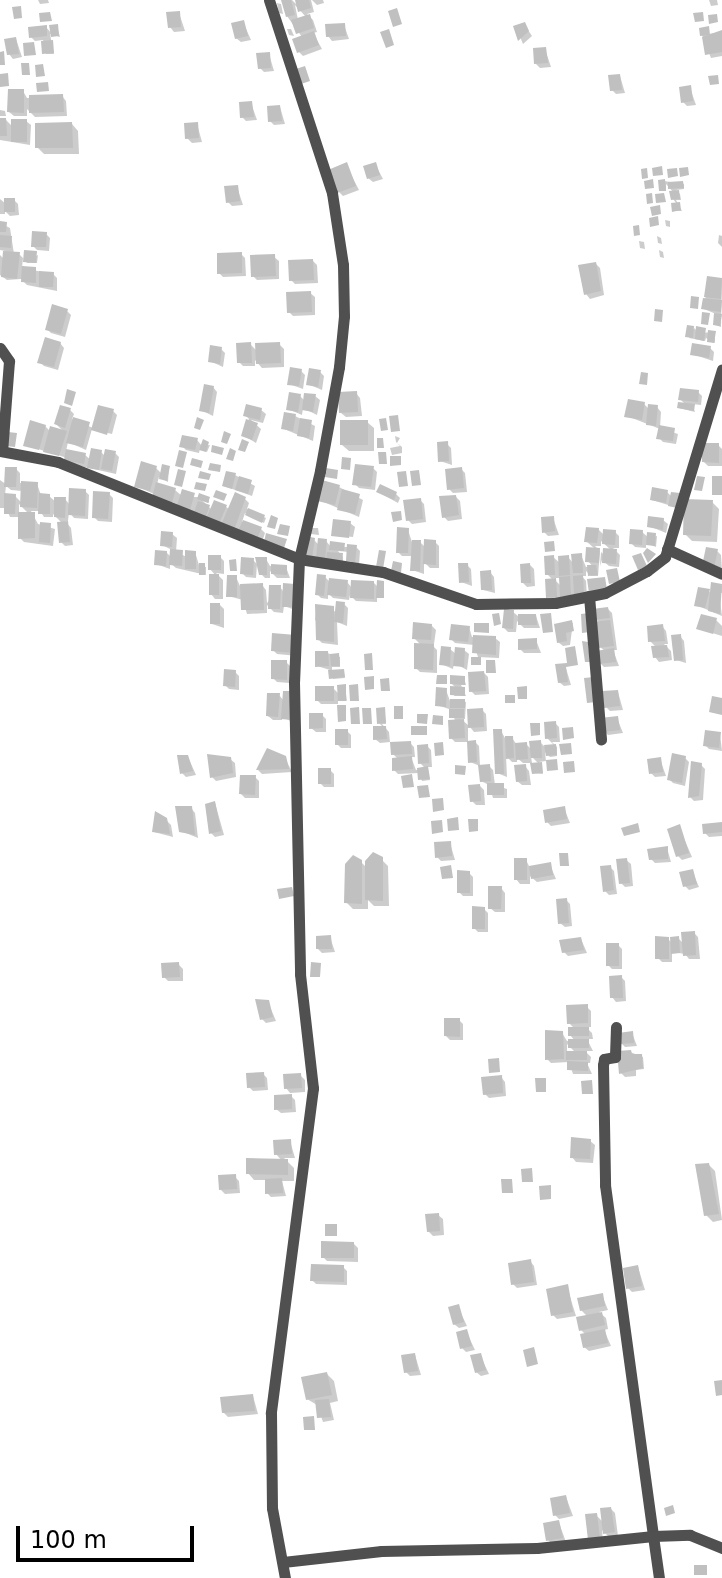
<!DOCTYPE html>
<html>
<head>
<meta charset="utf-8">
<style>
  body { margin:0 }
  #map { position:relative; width:722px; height:1578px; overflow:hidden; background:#fff; font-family:"DejaVu Sans",sans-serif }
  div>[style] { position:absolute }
  .shadow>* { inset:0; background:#0003 }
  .building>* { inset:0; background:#c0c0c0 }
  .minor>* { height:11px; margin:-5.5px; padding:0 5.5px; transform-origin:5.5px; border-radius:5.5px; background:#505050 }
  span { translate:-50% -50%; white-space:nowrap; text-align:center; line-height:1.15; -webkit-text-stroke:8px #fff; paint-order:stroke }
  .scale { position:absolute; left:16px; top:1526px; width:178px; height:36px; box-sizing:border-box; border:4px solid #000; border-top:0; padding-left:10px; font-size:24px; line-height:28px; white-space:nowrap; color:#000; -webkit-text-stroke:6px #fff; paint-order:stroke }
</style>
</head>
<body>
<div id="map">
  <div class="shadow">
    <div style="clip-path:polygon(38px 0,48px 0,49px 3px,40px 4px)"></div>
    <div style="clip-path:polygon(evenodd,283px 0,292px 0,299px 7px,297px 0,311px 0,314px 12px,307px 14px,313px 20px,317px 32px,313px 33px,322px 49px,303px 56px,299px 52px,302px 37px,287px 16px,283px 0,295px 5px,306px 17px,298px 20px,295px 5px)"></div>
    <div style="clip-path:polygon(312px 0,323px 0,324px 3px,317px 5px)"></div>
    <div style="clip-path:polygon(709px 0,717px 0,718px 5px,711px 6px)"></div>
    <div style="clip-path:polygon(277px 3px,281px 4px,283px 14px,279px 13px)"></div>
    <div style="clip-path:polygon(179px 13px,185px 31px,174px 32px,170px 27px)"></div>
    <div style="clip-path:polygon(243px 22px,251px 40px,241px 42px,236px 38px)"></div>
    <div style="clip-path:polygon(524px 24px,532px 36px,523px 44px,516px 27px)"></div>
    <div style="clip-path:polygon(344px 25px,349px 39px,332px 41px,328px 36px)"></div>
    <div style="clip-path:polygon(57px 26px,60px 37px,50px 34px,54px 54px,46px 54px,43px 40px,35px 41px,31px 37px,46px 27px,52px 34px)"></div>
    <div style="clip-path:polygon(287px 29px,291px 29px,294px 36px,289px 35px)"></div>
    <div style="clip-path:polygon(722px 32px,722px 56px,711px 58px,702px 35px)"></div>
    <div style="clip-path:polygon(16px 39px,22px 57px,13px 59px,9px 54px)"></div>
    <div style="clip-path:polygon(545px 49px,551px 67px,540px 68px,536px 64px)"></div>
    <div style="clip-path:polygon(269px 54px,274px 71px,264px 72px,260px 68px)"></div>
    <div style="clip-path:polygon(620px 76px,625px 93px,616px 94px,612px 90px)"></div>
    <div style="clip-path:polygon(690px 88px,696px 105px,687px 106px,683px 102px)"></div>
    <div style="clip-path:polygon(23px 91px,27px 98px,62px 96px,66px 101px,67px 116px,35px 117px,27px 109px,27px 116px,14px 116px,9px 112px)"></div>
    <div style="clip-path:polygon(251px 103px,257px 120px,246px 121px,242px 117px)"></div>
    <div style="clip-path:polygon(280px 107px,285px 124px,274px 125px,270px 121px)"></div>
    <div style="clip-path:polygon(0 110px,5px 111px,6px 116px,0 116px)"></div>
    <div style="clip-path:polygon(0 120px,6px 120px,13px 127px,26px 121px,31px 125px,30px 145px,0 140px)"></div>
    <div style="clip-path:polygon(72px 124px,78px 131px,79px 154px,44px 154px,37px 147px)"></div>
    <div style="clip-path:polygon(197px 124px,202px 142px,192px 143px,187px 138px)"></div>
    <div style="clip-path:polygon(375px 164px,383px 179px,373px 182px,368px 178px)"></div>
    <div style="clip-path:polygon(346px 165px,359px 190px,343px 196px,339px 192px)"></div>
    <div style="clip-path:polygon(664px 181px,684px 184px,684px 189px,676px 190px,680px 194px,681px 200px,676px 200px,682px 211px,674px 211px,677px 204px,673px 199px,674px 193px,666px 184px,666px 191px,660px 190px)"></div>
    <div style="clip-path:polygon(237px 187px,243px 205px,232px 206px,228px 202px)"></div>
    <div style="clip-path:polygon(0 199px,6px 204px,14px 200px,18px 204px,19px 215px,10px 216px,5px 211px,5px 214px,0 214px)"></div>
    <div style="clip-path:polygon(665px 220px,670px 221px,670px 227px,666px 226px)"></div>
    <div style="clip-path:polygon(0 223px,10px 228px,14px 254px,19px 254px,26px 261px,38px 255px,37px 263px,27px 263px,23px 258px,22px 268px,53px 274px,57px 278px,57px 291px,27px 285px,21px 279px,7px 280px,0 275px,0 255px,4px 259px,5px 251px,0 250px)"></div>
    <div style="clip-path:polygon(46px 234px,50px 238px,49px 251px,37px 250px,33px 246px)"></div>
    <div style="clip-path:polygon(719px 235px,722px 236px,722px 247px,718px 243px)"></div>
    <div style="clip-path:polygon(657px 236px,661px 238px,662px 244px,658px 243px)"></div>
    <div style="clip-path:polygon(639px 241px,644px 242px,645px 249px,640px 248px)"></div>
    <div style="clip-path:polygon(659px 250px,663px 252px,664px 258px,660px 257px)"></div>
    <div style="clip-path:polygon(241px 254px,245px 258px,246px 276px,223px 277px,219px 273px)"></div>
    <div style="clip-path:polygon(274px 257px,279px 261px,279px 279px,257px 280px,253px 276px)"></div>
    <div style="clip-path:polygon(313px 261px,317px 265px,318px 283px,295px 284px,291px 280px)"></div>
    <div style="clip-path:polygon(596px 264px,600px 268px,604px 295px,590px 299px,586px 294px)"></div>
    <div style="clip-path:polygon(708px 278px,722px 280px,721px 327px,715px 325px,716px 314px,704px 309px)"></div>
    <div style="clip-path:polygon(310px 293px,315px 297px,315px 315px,293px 316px,289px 312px)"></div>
    <div style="clip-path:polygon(67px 311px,71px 315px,65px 337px,51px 333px,47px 329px)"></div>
    <div style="clip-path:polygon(694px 328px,698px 332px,715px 333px,715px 343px,706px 338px,705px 341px,689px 338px)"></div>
    <div style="clip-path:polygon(60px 343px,64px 348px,58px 370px,44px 366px,40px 362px)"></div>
    <div style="clip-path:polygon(250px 344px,258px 352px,279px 344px,284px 349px,284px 367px,262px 368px,255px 360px,255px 366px,243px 366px,239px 362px)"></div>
    <div style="clip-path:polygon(710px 348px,714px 352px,713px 361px,692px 354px)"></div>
    <div style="clip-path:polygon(221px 349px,225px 353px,223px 367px,210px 361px)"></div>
    <div style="clip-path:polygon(301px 371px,305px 375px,303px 389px,289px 384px)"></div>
    <div style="clip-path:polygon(320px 372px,324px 376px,322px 390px,308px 384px)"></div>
    <div style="clip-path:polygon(213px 387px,217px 392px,213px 416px,201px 410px)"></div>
    <div style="clip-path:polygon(698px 392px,702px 396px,701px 405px,692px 404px,695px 412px,679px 408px,686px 405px,680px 399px)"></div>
    <div style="clip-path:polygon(356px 393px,360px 398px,362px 416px,346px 417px,341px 413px)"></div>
    <div style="clip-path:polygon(300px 396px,305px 401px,315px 396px,320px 400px,317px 415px,303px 408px,302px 415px,288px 409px)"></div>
    <div style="clip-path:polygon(644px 404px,650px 410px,657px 407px,661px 412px,660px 428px,678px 434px,676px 444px,663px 442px,659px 438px,660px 429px,627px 416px)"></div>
    <div style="clip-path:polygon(70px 410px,74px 414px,72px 419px,93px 428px,113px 411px,117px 415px,112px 434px,92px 429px,86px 450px,68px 442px,66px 451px,85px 455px,91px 460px,101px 452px,105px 456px,115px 453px,119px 457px,116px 474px,71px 464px,64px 457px,25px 445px,45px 426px,51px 432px,64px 432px,56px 424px)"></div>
    <div style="clip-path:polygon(261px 410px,266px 414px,263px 423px,251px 420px,261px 429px,256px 443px,243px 435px,249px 419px,245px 415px)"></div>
    <div style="clip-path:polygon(295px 416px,315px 426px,313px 441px,284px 429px)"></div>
    <div style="clip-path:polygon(367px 422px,374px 428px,374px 451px,349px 451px,342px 445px)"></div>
    <div style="clip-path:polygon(395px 436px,400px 438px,397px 443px,402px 447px,402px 453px,392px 455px,390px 448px,400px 446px,396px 442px)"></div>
    <div style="clip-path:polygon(197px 440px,202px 446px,210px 445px,207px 452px,200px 448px,199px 453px,186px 450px,182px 446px)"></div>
    <div style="clip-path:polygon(447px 444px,451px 448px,452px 465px,440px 461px)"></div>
    <div style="clip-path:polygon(718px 445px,722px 449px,722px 466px,708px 466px,704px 462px)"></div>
    <div style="clip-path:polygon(169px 467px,168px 482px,159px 477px,157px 484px,175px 490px,182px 496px,209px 498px,209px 503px,202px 500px,212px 510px,225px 506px,230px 510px,245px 499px,249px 503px,247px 509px,266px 518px,264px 523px,245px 513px,242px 522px,261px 529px,265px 533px,262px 542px,136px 486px,156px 468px,162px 474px)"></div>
    <div style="clip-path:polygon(373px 468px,377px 472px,375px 490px,359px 488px,355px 484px)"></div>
    <div style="clip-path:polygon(evenodd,16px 469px,20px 473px,20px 483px,37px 484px,41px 495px,49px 496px,56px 502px,65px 499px,70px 505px,85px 491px,89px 495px,88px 519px,74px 518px,69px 512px,68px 521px,65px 521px,71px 528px,73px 545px,65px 546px,61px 542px,63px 524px,53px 514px,53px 517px,44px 517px,40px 511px,31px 511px,38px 524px,55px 529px,53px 546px,24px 542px,20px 538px,20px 517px,10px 517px,6px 508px,0 508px,0 480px,7px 485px,16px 469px,6px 486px,11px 490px,23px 491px,22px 503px,15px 496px,5px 495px,6px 486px,16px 469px,19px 504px,29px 514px,19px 514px,19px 504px)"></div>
    <div style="clip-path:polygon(461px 469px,465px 473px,467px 492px,453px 493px,449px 489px)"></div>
    <div style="clip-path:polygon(235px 475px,255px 486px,252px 496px,224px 486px)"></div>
    <div style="clip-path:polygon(339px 487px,363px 500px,359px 517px,319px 500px)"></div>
    <div style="clip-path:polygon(378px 492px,396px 494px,400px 498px,398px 503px)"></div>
    <div style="clip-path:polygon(667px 492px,672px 497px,678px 508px,652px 500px)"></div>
    <div style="clip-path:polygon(109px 494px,113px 498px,112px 522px,98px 521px,94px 517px)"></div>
    <div style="clip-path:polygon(456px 497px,460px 501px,462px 519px,448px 521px,444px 517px)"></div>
    <div style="clip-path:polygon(420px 500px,424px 504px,426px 522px,412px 524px,408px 520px)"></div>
    <div style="clip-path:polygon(712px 502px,719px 509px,717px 542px,692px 541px,685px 534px)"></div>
    <div style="clip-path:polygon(553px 518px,559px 535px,548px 536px,544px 532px)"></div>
    <div style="clip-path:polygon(663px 520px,668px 524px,666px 533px,649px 526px)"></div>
    <div style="clip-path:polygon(350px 523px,355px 527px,353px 537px,333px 535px)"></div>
    <div style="clip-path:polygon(310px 528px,318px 528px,319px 535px,311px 534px)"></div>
    <div style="clip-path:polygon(evenodd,598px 529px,605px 536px,615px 532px,619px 536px,619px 548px,613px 548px,620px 555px,619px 567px,609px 566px,602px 560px,600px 566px,601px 552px,605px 556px,611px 550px,601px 541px,601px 546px,595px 546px,600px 551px,598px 576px,591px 576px,586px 571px,586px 576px,582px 576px,586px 581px,587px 598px,580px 598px,574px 592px,574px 600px,566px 600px,560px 593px,560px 601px,548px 597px,553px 580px,547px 574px,553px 557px,561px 564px,568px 557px,574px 564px,581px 555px,586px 567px,593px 567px,588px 561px,595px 549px,586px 541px,598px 529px,553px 578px,561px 578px,562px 587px,553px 578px)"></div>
    <div style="clip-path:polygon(408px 530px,412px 542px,420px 542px,426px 548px,435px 542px,439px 546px,439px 568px,430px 568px,424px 562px,424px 574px,412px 570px,413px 556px,402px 556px,398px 552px)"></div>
    <div style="clip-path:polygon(642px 532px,649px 538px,657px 536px,656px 547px,646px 543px,646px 548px,635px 547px,631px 543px)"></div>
    <div style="clip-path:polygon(172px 534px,177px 538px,176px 552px,187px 557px,195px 552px,199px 565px,206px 567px,206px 575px,176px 568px,170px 563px,170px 569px,156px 564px,166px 552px,172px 558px,172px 550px,162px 545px)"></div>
    <div style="clip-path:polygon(314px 540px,319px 545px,326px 541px,331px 547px,356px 547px,360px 551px,359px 565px,352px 564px,349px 552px,338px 551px,343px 557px,343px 563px,310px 560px)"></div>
    <div style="clip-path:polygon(717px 551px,721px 555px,722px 572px,708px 569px)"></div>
    <div style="clip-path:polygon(220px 557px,224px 561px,224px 574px,216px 573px,223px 580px,223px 599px,215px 599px,211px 594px,216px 576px,210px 569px)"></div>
    <div style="clip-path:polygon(266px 559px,270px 566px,286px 567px,290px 578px,277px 578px,270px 571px,270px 578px,265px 578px,261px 574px)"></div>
    <div style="clip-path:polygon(253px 560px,257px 564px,256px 578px,246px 577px,242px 573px)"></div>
    <div style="clip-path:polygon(467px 565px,471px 569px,472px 586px,461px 582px)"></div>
    <div style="clip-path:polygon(530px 565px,534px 569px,535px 586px,527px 587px,523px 583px)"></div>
    <div style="clip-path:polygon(490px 572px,494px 577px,495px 593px,483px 590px)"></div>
    <div style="clip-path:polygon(236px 577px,240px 586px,262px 585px,266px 590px,267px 603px,280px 587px,298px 611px,284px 606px,283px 613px,274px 612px,267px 605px,267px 613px,247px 614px,243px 600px,228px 596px)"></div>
    <div style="clip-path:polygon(325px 577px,331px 583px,347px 582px,352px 588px,374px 583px,378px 587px,383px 583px,384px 596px,377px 596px,377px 602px,356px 601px,350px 595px,349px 600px,333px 598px,328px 593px,328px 599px,321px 598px,317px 594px)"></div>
    <div style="clip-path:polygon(713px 584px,722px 586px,722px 593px,719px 593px,722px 616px,696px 605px,709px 591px,711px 594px)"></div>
    <div style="clip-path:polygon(344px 604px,348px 608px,347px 626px,337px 622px,338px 645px,322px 643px,318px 639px,320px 624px,315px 620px,317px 606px,337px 612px)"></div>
    <div style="clip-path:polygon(220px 605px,224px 609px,224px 628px,212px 624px)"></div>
    <div style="clip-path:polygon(608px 609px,612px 613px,617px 650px,613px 650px,619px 666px,604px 667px,600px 663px,605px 651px,600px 647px,599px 623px,596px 619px)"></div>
    <div style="clip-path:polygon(513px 612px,518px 616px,536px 616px,540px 628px,524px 628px,517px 621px,516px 632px,508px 632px,504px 628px)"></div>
    <div style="clip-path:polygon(554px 618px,555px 625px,573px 623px,570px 645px,563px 646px,558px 642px)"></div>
    <div style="clip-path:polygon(716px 620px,722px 626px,722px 636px,699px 629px)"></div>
    <div style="clip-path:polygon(432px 626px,436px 630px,434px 644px,431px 644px,437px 650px,437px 673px,420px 672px,416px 668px,421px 645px,414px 638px)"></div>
    <div style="clip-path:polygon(662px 626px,666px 631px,668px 644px,664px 644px,671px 651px,672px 660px,659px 662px,655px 657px,657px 648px,650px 641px)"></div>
    <div style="clip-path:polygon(469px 627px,472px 637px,495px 638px,500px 642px,499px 658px,478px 657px,474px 645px,455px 643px,451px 639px)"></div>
    <div style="clip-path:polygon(274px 635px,298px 656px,277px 654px,273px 650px)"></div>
    <div style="clip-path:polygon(680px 636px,684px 641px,686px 663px,676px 660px)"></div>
    <div style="clip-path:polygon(536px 640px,541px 653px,524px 653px,520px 649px)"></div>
    <div style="clip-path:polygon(450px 649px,456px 654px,464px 650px,469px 654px,467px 670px,454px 663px,453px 669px,441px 664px)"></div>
    <div style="clip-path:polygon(327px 653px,340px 657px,340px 667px,332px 667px,332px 672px,343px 671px,345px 678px,333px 679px,330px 670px,317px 666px)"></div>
    <div style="clip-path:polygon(286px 662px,290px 666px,290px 683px,277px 682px,273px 678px)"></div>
    <div style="clip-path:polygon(565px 665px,571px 685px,564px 686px,559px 682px)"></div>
    <div style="clip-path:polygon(235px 672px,239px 676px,239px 690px,229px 689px,225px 685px)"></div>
    <div style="clip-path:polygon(484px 673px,488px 677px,489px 694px,475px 695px,471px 691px)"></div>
    <div style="clip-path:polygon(464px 678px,466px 685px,461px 685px,466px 696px,454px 696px,457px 689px,452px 684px)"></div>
    <div style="clip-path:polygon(345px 686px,347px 701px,338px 698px,338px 704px,321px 704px,317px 700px,333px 688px,339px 694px)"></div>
    <div style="clip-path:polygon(446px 690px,450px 701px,466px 702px,465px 719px,461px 719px,468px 725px,468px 742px,455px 742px,451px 738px,455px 721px,452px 710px,437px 705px)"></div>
    <div style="clip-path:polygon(618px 692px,623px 710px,610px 711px,606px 707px)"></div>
    <div style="clip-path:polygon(279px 695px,284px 701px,295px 723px,282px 717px,282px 720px,273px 720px,268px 716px)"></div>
    <div style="clip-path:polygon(384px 709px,386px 724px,382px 724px,389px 732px,390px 742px,380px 743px,375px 739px,384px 728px,379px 723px)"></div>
    <div style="clip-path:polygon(482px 710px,486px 714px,487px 731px,474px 732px,470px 727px)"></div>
    <div style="clip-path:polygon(322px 715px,326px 719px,326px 732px,316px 732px,311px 728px)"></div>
    <div style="clip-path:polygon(617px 718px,623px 733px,608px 735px,604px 731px)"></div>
    <div style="clip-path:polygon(555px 723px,559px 727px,560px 742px,552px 742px,557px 747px,557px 756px,550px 757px,545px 752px,546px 761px,539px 762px,543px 774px,534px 773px,539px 764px,531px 756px,532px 763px,523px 763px,517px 758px,517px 762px,512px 762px,506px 756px,507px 777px,497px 773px,501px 731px,505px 738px,512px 738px,517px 745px,526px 744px,532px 750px,540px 742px,545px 747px,555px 746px,547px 738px)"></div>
    <div style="clip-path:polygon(347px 731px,351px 735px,351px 748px,341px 748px,337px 744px)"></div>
    <div style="clip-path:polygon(720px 734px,722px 751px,709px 749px,705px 745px)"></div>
    <div style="clip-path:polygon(475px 742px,479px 746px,480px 766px,470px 762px)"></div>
    <div style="clip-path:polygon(410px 743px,414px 747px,415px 757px,411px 757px,416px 770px,426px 769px,420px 763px,427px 746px,431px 750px,432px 767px,426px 767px,430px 780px,422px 781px,419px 773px,398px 774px,394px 770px,398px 759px,393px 754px)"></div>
    <div style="clip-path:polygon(188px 757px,196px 775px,186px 777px,182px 773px)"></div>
    <div style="clip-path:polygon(285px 758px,292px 772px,262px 774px,258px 770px)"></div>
    <div style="clip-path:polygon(685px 758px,689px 762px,685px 786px,673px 783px,669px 779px)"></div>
    <div style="clip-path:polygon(230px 759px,235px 763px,236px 777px,216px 781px,212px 777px)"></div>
    <div style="clip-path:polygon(660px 759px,666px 776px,655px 777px,651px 773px)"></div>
    <div style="clip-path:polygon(701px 765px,705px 769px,703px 800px,694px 801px,690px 797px)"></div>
    <div style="clip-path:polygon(489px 766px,493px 770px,495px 785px,507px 789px,507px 798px,493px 798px,489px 785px,481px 781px)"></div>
    <div style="clip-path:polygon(525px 766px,529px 771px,531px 785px,522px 785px,517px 781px)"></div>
    <div style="clip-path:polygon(330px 770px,334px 774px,334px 787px,324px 787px,320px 783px)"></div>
    <div style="clip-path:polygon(255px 777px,259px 781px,259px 798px,245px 798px,241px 794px)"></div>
    <div style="clip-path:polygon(480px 786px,484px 790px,485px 805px,476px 805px,472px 801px)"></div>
    <div style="clip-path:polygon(215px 803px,224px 835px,215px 837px,211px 833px)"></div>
    <div style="clip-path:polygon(191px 808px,195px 813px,198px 838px,181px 831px)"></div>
    <div style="clip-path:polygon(564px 808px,570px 823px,551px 826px,547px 822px)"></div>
    <div style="clip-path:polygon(166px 820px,171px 825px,173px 837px,154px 832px)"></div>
    <div style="clip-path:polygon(722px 824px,722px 836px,709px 837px,705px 833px)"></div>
    <div style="clip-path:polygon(679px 827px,692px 857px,682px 860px,678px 856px)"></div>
    <div style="clip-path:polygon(450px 843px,455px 860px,441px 861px,437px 857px)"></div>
    <div style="clip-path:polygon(667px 848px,671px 862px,655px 863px,651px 859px)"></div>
    <div style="clip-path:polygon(381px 859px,388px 866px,389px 906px,374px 906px,368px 900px,368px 909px,353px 909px,346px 902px,361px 862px,367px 868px)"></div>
    <div style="clip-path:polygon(526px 860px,530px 868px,550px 865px,556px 879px,537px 882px,530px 876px,530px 884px,520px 884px,516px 879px)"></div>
    <div style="clip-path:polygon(626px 860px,631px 864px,633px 886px,625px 887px,621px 883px)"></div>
    <div style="clip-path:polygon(610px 867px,614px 871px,617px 894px,609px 895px,605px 891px)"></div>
    <div style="clip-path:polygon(692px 871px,699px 887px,689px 890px,685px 886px)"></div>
    <div style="clip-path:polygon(469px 873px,473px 877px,473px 896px,463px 896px,459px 892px)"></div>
    <div style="clip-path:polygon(501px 888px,505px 893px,505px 912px,495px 912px,490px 908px)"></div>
    <div style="clip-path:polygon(566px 900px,570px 904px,572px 926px,565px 927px,560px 923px)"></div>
    <div style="clip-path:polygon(484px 909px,488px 913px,488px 932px,478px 932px,474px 928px)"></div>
    <div style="clip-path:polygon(694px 933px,698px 937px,700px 959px,689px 959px,685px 954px,672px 952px,672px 962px,662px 962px,658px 958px,668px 939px,673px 944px,679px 939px,684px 944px)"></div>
    <div style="clip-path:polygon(330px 937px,335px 952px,322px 953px,318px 949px)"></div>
    <div style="clip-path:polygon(581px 939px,587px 953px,568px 956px,564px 952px)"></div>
    <div style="clip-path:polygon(618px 945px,622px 949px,622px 969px,612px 969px,608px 965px)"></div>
    <div style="clip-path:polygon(178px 964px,183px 969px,183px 981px,168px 981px,164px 977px)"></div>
    <div style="clip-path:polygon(621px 977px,625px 981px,626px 1001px,616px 1002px,612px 997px)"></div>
    <div style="clip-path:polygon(268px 1002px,276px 1021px,266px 1023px,262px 1019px)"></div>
    <div style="clip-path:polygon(evenodd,587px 1007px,591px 1011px,591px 1027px,586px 1027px,592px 1033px,593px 1039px,587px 1039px,593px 1051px,585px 1051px,591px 1057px,590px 1063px,587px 1063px,592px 1074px,573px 1074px,569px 1062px,551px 1063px,547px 1059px,562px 1033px,567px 1041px,575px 1041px,570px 1035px,575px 1029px,569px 1023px,587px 1007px,567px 1044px,576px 1053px,567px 1053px,567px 1044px)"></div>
    <div style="clip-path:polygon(459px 1020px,463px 1024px,463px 1040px,450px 1040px,446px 1036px)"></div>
    <div style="clip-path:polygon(632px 1033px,637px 1046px,625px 1047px,621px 1043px)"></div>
    <div style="clip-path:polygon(630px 1052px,643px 1057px,644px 1069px,636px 1070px,636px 1076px,625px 1077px,621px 1073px)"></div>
    <div style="clip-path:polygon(263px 1074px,267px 1078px,268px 1090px,253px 1091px,249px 1087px)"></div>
    <div style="clip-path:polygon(300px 1075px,305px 1080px,305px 1092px,290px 1093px,286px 1088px)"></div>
    <div style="clip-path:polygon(501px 1077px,505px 1082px,506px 1096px,489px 1098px,485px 1094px)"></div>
    <div style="clip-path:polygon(291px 1096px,295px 1100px,296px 1112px,281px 1113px,276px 1109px)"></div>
    <div style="clip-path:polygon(290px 1141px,295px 1158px,284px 1158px,294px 1168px,294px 1181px,282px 1181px,286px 1196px,271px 1197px,267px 1193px,267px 1180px,254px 1180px,248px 1173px,282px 1161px,276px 1154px)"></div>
    <div style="clip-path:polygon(590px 1141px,595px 1145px,593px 1163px,576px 1162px,572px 1157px)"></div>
    <div style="clip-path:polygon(709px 1165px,715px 1171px,722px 1220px,713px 1222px,706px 1215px)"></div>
    <div style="clip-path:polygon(235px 1177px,239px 1181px,240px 1193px,225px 1194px,221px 1190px)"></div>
    <div style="clip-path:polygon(438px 1215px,443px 1219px,444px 1235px,433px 1236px,428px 1231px)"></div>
    <div style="clip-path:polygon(354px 1244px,358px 1248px,358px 1262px,327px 1261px,323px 1257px)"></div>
    <div style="clip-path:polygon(530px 1261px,534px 1266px,537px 1285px,517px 1288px,513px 1284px)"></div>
    <div style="clip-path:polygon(343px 1267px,347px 1271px,347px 1285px,316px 1284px,312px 1280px)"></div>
    <div style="clip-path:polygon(638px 1267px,645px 1290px,632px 1292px,628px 1288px)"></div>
    <div style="clip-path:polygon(567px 1287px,576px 1316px,557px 1319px,553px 1315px)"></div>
    <div style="clip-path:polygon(602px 1295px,608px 1310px,599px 1312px,606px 1318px,608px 1329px,604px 1330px,611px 1346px,589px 1351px,584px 1347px,586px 1335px,581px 1330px,588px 1317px,581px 1310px)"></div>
    <div style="clip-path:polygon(458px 1307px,467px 1326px,459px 1328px,454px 1324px)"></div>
    <div style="clip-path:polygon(466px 1331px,475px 1350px,466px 1352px,462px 1348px)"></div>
    <div style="clip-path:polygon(415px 1355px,421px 1375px,410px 1376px,406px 1372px)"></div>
    <div style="clip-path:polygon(480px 1355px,489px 1374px,481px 1376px,476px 1372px)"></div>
    <div style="clip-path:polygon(327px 1374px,334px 1381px,338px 1401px,330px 1403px,334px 1420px,323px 1422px,317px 1405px,307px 1399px)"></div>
    <div style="clip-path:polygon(253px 1396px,258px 1414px,228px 1417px,223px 1412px)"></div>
    <div style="clip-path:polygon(566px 1497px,573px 1516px,559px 1519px,555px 1515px)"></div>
    <div style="clip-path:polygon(611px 1509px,615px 1513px,618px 1536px,609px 1537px,602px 1530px,603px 1542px,594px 1543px,596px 1515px,603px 1522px)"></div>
    <div style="clip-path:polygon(559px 1523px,566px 1542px,552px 1544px,548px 1540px)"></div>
  </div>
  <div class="building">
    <div style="clip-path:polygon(281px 0,291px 0,295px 15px,286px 17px)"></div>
    <div style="clip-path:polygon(295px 0,309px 0,311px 8px,298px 12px)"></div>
    <div style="clip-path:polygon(21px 6px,22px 18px,14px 19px,12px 7px)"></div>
    <div style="clip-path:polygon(397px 8px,402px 24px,393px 27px,388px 11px)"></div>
    <div style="clip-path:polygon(180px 11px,181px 27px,168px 28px,166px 12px)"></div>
    <div style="clip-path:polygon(50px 12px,52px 21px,40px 22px,39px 13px)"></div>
    <div style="clip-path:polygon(703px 12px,704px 21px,695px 22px,693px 13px)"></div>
    <div style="clip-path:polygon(310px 14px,314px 28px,296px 34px,291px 20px)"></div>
    <div style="clip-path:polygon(717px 14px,718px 22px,709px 24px,708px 15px)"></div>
    <div style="clip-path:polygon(244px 20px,248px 36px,235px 39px,231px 23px)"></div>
    <div style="clip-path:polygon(525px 22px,529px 31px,518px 41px,513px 26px)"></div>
    <div style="clip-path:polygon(345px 23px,346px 36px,326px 37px,325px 24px)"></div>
    <div style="clip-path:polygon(58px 24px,59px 36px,51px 37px,49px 25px)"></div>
    <div style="clip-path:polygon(47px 25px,47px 36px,29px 38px,28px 27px)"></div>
    <div style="clip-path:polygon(709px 26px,710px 35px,700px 36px,699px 28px)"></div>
    <div style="clip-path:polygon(389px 29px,394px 45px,386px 48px,380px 32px)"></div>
    <div style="clip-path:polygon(722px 30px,722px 52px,705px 55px,702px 37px)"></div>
    <div style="clip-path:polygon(314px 31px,319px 45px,297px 53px,292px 39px)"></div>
    <div style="clip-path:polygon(16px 37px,19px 54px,7px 55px,4px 39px)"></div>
    <div style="clip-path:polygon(53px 40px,54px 53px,42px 54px,41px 41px)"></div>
    <div style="clip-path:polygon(34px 42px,36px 55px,24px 56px,23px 43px)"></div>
    <div style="clip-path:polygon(546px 47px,548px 63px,534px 64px,533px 48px)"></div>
    <div style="clip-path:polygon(4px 51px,5px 65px,0 65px,0 52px)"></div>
    <div style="clip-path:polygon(270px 52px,271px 68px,258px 69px,256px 53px)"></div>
    <div style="clip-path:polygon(21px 63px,29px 63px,30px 75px,22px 75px)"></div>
    <div style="clip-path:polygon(43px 64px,45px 76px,36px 77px,35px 65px)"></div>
    <div style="clip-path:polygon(305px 66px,310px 81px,301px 84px,296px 69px)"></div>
    <div style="clip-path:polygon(8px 73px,9px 86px,0 87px,0 74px)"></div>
    <div style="clip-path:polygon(620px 74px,622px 90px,610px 91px,608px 75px)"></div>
    <div style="clip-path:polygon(718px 75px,719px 84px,710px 85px,708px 76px)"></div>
    <div style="clip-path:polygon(48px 82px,49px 91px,37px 92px,36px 83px)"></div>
    <div style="clip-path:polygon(691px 85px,693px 101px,681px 103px,679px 87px)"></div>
    <div style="clip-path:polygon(8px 89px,24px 89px,24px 113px,7px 112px)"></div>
    <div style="clip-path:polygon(63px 94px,64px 112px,29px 113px,29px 95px)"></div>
    <div style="clip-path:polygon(252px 101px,254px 117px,240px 118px,239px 102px)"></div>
    <div style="clip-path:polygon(280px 105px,282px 121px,268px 122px,267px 106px)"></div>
    <div style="clip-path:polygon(0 118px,6px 118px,7px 136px,0 136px)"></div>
    <div style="clip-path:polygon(11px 119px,27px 119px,27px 142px,11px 142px)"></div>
    <div style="clip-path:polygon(72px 122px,73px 148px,35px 148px,35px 123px)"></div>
    <div style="clip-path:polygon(198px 122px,199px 138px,185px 139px,184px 123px)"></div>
    <div style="clip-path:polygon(347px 162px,356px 186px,337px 193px,328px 170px)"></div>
    <div style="clip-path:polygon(376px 162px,380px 175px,367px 179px,363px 166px)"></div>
    <div style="clip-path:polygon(662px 166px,663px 175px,653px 176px,652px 168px)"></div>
    <div style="clip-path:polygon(688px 167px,689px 175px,680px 177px,679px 168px)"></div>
    <div style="clip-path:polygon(647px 168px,648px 178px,642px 179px,641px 169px)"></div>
    <div style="clip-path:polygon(677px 168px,678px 176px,668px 178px,667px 169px)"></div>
    <div style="clip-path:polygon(653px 179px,654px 188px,645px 189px,644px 181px)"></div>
    <div style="clip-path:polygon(665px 179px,666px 191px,659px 191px,658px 180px)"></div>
    <div style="clip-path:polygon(683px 181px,684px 188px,668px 189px,668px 182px)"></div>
    <div style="clip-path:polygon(238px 185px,240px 201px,226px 203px,224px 186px)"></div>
    <div style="clip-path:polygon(679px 190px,680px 199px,671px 200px,669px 191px)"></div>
    <div style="clip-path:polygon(652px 193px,653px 203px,647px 204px,646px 194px)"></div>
    <div style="clip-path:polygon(664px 193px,666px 202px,656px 203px,655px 194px)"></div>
    <div style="clip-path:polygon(4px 198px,15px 198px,15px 212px,4px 212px)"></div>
    <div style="clip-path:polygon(680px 202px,681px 210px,672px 212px,671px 203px)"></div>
    <div style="clip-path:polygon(660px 205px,661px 214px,652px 216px,650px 207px)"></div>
    <div style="clip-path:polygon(658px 216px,659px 225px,650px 227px,649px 218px)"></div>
    <div style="clip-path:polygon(0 221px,7px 222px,6px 232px,0 232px)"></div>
    <div style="clip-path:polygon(639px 225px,640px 235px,634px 236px,633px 226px)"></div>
    <div style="clip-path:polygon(32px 231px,47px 232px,46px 247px,31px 247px)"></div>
    <div style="clip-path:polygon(0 235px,12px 236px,11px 248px,0 247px)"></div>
    <div style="clip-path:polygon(24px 250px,37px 251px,36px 263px,23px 262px)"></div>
    <div style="clip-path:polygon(3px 251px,20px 252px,17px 279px,1px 277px)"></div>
    <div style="clip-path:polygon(242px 252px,242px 273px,217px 274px,217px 253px)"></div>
    <div style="clip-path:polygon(275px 254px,276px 276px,251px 277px,250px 255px)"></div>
    <div style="clip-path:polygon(313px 259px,314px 280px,289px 281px,288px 260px)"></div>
    <div style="clip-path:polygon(596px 262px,601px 291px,584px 295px,578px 265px)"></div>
    <div style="clip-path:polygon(22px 266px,36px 267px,36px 283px,21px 282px)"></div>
    <div style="clip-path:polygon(39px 271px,54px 272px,53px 287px,39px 287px)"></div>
    <div style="clip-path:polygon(707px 276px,722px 278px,721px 299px,704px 297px)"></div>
    <div style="clip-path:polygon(311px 291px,312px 312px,287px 313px,286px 292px)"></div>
    <div style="clip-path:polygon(691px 296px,699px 297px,698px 309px,690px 308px)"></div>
    <div style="clip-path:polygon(703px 298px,722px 300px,721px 312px,701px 309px)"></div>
    <div style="clip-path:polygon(52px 304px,68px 309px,61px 334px,45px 330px)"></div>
    <div style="clip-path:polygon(655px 309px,663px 310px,662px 322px,654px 321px)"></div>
    <div style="clip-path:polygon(702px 312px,710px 313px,708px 325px,701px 324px)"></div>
    <div style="clip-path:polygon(714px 313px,722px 314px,720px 326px,713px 325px)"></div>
    <div style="clip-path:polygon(687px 325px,694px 326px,693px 338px,685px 337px)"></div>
    <div style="clip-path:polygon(696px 326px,706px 328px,704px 341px,695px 339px)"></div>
    <div style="clip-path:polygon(708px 330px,716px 331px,714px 343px,707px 342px)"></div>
    <div style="clip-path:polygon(45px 337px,61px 342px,54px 367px,37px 363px)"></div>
    <div style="clip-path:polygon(251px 342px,252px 363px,237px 363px,236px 343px)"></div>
    <div style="clip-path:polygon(280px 342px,281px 363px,256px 364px,255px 343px)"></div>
    <div style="clip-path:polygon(692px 343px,711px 346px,709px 358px,690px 355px)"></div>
    <div style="clip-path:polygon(210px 345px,222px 347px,220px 364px,208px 362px)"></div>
    <div style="clip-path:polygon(290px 367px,302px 369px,299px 386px,287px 385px)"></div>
    <div style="clip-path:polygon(309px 368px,321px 370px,318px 387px,306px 385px)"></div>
    <div style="clip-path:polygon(641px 372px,648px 373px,647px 385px,639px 384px)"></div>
    <div style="clip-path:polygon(204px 384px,214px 386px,209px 413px,199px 411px)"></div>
    <div style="clip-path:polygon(680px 388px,699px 390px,698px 402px,678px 400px)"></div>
    <div style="clip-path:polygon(67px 389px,76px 392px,72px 406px,64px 403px)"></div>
    <div style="clip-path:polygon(357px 391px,358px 412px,339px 413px,338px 392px)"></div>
    <div style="clip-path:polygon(289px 392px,301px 394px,298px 412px,286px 410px)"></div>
    <div style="clip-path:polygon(304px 393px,316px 394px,313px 412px,302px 410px)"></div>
    <div style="clip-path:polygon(628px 399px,645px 402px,642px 420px,624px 417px)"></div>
    <div style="clip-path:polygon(678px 402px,695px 404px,694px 411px,677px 408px)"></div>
    <div style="clip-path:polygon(246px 404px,262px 408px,260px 420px,243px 416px)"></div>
    <div style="clip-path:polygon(648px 404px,658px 405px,656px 426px,646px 425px)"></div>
    <div style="clip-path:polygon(60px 405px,71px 408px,65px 428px,54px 424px)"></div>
    <div style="clip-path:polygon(98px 405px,114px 409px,107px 435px,91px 430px)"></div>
    <div style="clip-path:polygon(284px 412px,296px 414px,293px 431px,281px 429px)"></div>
    <div style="clip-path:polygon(398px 415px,400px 431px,391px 432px,389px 416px)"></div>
    <div style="clip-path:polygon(73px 417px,90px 422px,83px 447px,66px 443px)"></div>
    <div style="clip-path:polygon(197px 417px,204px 420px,200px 430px,194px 428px)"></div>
    <div style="clip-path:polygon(300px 418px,312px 420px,309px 438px,297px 436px)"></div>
    <div style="clip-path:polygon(386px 418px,388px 430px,381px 431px,379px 419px)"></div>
    <div style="clip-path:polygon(246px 419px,258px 423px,252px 440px,241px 436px)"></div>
    <div style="clip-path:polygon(30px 420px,46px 425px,39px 450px,23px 446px)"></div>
    <div style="clip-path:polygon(340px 420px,368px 420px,368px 445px,340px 445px)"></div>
    <div style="clip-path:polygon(659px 425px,675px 428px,673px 441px,656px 439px)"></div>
    <div style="clip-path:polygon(50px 426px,67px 431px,59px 456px,43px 452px)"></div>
    <div style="clip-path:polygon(224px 431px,231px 434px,227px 444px,221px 442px)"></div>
    <div style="clip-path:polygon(8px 432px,17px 433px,15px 447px,6px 446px)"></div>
    <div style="clip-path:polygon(182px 435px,198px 438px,195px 450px,179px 447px)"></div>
    <div style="clip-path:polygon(377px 438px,383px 438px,384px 448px,377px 448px)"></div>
    <div style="clip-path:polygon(203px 439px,209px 442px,206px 452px,199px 450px)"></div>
    <div style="clip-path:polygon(242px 439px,249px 442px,245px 452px,238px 450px)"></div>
    <div style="clip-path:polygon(448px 441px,449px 461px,438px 462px,437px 442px)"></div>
    <div style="clip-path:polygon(702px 443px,719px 443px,719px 463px,702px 462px)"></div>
    <div style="clip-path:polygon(212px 445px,224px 448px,222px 455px,211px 452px)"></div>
    <div style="clip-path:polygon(91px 448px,102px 450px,99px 470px,87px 468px)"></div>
    <div style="clip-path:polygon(230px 448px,236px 451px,233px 461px,226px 459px)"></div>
    <div style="clip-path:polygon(66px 449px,86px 453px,84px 464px,64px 460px)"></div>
    <div style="clip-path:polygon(105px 449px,116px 451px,112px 471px,101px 469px)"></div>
    <div style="clip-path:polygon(179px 450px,187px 452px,183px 468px,175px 466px)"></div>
    <div style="clip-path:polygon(378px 452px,386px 452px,387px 464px,379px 464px)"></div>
    <div style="clip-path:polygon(390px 456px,401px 456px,401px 465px,390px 466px)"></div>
    <div style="clip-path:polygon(342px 457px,351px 458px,350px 470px,341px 469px)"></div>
    <div style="clip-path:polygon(192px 458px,203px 461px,201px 468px,190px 465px)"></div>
    <div style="clip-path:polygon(141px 461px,157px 466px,150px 491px,134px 487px)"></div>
    <div style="clip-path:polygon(210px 463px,221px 465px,220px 472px,208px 470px)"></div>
    <div style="clip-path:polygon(162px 464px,170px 466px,167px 481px,159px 479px)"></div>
    <div style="clip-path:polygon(355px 464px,374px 466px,371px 487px,352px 485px)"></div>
    <div style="clip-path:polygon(5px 467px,17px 467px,16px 487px,4px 487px)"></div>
    <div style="clip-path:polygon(462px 467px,464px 488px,447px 490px,445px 469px)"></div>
    <div style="clip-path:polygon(326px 468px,338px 470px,337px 479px,325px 477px)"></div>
    <div style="clip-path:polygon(178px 469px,186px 471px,182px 487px,174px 485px)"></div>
    <div style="clip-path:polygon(419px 470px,421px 485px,412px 486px,410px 471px)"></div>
    <div style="clip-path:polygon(200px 471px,211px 474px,209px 480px,198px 478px)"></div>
    <div style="clip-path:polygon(226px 471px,236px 473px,232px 489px,222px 486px)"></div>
    <div style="clip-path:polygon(406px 471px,408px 486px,399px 487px,397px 472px)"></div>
    <div style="clip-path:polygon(239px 476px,252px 480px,248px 494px,235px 490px)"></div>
    <div style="clip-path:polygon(697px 476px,705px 477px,702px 491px,694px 490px)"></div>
    <div style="clip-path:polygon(712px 476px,722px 476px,722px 495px,712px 495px)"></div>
    <div style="clip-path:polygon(322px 480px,340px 485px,335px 505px,317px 501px)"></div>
    <div style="clip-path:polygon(21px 481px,38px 482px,37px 508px,20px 507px)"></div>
    <div style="clip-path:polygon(156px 482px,176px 488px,172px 503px,152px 498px)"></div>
    <div style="clip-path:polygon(196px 482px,207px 484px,205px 491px,194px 489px)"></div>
    <div style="clip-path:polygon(380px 484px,397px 492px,394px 500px,376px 492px)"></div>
    <div style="clip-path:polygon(652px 487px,668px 490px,666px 503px,650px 500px)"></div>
    <div style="clip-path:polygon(69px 488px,86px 489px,85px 516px,68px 515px)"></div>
    <div style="clip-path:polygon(182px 489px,195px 493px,189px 513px,176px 509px)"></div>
    <div style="clip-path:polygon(342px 489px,360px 494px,355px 514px,337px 510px)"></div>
    <div style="clip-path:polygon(216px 490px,227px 494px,224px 501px,213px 497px)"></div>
    <div style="clip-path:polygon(93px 491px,110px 492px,108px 519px,92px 518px)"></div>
    <div style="clip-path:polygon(235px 492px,246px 497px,234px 530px,221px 525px)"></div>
    <div style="clip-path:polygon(671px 492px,680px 493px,677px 508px,668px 506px)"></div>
    <div style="clip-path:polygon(4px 493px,16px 494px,15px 514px,4px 514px)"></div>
    <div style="clip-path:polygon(39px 493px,50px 494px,50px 514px,38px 514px)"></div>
    <div style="clip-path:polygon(199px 493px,210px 497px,208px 503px,197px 499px)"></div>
    <div style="clip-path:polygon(456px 495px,459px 515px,442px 518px,439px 496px)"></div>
    <div style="clip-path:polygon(54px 497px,66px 497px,65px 518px,54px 517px)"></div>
    <div style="clip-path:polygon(421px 498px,423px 519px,406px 521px,403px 500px)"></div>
    <div style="clip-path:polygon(684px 499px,713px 500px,711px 536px,683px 535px)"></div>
    <div style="clip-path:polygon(214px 500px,227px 505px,219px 524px,206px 519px)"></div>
    <div style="clip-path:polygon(198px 501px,210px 505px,205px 519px,193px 515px)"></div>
    <div style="clip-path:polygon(248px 508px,265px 515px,262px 523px,245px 515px)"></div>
    <div style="clip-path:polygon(401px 511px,402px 520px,393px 522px,391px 512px)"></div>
    <div style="clip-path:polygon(18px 512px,35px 512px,35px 538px,18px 539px)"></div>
    <div style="clip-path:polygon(271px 515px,278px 518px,275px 529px,267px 527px)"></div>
    <div style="clip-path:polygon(554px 516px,555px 531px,542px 533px,541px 517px)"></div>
    <div style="clip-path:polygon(648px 516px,664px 518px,663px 530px,647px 527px)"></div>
    <div style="clip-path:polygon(333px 519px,351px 521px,349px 538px,331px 536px)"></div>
    <div style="clip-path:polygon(243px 520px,262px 527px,257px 539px,238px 531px)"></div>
    <div style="clip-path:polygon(68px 521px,70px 542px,59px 543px,57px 522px)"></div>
    <div style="clip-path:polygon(40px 522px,51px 523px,50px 543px,39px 542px)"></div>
    <div style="clip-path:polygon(280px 524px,290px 526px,288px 536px,277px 534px)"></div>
    <div style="clip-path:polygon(397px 527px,409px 528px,408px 553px,396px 553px)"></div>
    <div style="clip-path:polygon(586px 527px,599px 528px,597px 543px,584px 542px)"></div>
    <div style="clip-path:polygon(603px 529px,616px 530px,615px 545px,602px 544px)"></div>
    <div style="clip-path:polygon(630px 529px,643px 530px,642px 545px,629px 544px)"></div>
    <div style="clip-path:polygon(161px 531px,173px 532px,172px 547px,160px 546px)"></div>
    <div style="clip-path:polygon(647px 532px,656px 533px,655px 546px,646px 545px)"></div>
    <div style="clip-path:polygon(266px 533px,287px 539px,284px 548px,264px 542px)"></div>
    <div style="clip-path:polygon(306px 536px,315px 538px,312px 558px,303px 557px)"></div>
    <div style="clip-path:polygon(318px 538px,327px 539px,325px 560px,316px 559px)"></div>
    <div style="clip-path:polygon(424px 539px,436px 540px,436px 565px,423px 564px)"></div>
    <div style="clip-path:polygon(412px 540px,421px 540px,420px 571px,410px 571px)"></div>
    <div style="clip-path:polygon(330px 541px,345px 543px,344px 551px,329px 550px)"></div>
    <div style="clip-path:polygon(554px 541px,555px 551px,545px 552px,544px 542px)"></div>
    <div style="clip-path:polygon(347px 544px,357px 545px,355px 562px,346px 561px)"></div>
    <div style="clip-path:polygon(586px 547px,600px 548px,599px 563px,585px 562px)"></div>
    <div style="clip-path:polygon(706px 547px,718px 549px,714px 568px,702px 566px)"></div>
    <div style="clip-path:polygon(603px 548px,617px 549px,616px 564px,602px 563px)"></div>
    <div style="clip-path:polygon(647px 548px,656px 554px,648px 563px,643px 553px)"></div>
    <div style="clip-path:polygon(170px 549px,183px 550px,182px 566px,169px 565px)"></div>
    <div style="clip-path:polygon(155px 550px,167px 551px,166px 566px,154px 565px)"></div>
    <div style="clip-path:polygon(185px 550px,196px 551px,196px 569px,185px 569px)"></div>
    <div style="clip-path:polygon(379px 550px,386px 551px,383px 569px,376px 567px)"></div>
    <div style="clip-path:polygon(327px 552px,343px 553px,342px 562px,326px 560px)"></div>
    <div style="clip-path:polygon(582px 553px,583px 573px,573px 573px,571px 554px)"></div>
    <div style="clip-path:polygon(641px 553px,647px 566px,638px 570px,632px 556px)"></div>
    <div style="clip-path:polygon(208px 555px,221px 555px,221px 570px,208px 570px)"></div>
    <div style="clip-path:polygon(554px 555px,555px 575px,545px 575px,544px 556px)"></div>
    <div style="clip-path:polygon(569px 555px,570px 575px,559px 576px,558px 556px)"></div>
    <div style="clip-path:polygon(241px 557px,254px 558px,253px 575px,240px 574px)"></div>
    <div style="clip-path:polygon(255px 557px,267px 557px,267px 575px,259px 575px)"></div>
    <div style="clip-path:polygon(236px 559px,237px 571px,230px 571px,229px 560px)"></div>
    <div style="clip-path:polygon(393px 561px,402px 563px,401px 573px,391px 571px)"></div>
    <div style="clip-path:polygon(199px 563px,205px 563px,205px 575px,199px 575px)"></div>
    <div style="clip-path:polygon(458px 563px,468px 563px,469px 582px,459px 583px)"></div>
    <div style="clip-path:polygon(530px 563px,531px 583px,521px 583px,520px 564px)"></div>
    <div style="clip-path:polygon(271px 564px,287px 565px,287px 575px,271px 574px)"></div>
    <div style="clip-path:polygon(587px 565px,596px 565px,598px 575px,588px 576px)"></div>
    <div style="clip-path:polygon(617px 568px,620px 582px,609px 584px,606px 570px)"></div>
    <div style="clip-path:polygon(491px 570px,492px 590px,481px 590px,480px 571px)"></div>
    <div style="clip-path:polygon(209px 574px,219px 574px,219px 595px,209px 595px)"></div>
    <div style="clip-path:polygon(317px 574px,326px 575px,324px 596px,315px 595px)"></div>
    <div style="clip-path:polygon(227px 575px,237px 575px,237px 597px,226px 597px)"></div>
    <div style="clip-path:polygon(583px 575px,584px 595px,574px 595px,573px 576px)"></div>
    <div style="clip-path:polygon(570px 576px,571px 596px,560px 597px,559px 577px)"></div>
    <div style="clip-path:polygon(605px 577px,607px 590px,589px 593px,587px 579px)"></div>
    <div style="clip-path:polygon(329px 578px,348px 580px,346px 597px,327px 595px)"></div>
    <div style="clip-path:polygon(556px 578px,557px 597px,546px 598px,545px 579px)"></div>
    <div style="clip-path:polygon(351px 580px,374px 581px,374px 599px,350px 598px)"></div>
    <div style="clip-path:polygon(377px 580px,384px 581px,384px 598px,376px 598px)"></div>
    <div style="clip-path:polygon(711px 582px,722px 584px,720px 614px,708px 611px)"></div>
    <div style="clip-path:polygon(263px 583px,264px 610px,241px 610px,240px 584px)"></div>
    <div style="clip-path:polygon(283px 583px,295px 584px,294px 607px,282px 607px)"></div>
    <div style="clip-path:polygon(269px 585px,281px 585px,280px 609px,268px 609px)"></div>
    <div style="clip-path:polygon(698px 587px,710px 589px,705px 608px,694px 606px)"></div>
    <div style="clip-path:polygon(336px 601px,345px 602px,343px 623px,334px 622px)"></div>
    <div style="clip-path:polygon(210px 603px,220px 603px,220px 624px,210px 624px)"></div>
    <div style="clip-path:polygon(315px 604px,334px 606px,334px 642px,316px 640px)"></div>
    <div style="clip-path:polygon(608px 607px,610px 618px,594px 620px,592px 609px)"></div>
    <div style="clip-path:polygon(504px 609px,514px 610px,513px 629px,502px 628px)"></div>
    <div style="clip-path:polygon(499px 613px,501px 624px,494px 626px,492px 614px)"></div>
    <div style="clip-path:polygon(551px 613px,553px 632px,543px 633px,540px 614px)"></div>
    <div style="clip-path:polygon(589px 613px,590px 632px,582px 633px,581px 614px)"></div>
    <div style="clip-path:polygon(518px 614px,536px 614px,537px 625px,518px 625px)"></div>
    <div style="clip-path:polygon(701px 614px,717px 618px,713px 634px,696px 629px)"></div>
    <div style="clip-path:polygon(572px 620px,574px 631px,566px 633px,567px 641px,557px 643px,554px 624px)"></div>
    <div style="clip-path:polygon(610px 620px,614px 646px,598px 648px,592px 622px)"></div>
    <div style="clip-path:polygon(413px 622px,432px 624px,431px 640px,412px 639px)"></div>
    <div style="clip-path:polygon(474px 623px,489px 623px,489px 633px,474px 632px)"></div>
    <div style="clip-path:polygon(451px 624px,470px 626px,468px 642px,449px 640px)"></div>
    <div style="clip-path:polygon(663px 624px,665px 641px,648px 642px,647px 626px)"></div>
    <div style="clip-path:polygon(272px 633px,296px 635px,295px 653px,271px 651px)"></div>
    <div style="clip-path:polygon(681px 634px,683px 660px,674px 661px,671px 635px)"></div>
    <div style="clip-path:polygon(473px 635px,496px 636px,496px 655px,472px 653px)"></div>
    <div style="clip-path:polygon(537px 638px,537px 649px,518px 650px,518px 639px)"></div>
    <div style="clip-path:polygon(582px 641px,588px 642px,590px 662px,585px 662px)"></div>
    <div style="clip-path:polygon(414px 643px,434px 644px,433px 670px,414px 669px)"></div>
    <div style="clip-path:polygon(667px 645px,669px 657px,653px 658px,651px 646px)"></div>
    <div style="clip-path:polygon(441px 646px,451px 647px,450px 666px,439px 665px)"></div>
    <div style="clip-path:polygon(575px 646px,578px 665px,566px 667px,568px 682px,558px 683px,555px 664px,567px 663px,565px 648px)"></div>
    <div style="clip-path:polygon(455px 647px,465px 648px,464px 667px,453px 666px)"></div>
    <div style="clip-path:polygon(614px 648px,616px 662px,598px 664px,596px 651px)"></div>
    <div style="clip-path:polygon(315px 651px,328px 651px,329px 666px,315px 667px)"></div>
    <div style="clip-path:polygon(339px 653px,340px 666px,331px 666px,330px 654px)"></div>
    <div style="clip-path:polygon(372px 653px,373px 670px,365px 670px,364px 654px)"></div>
    <div style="clip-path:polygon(471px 657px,481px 657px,481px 665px,471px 665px)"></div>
    <div style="clip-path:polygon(271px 660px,287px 660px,287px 680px,271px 679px)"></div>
    <div style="clip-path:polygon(486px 660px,495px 660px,496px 673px,486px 673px)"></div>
    <div style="clip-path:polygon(224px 669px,236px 670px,235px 687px,223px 686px)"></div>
    <div style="clip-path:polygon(344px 669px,345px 677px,329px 679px,328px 670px)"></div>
    <div style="clip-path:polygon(484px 671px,486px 691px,469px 692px,468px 672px)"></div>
    <div style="clip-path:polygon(437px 675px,447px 675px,447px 684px,436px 684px)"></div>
    <div style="clip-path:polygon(450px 675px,465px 676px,465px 685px,450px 684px)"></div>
    <div style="clip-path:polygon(374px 676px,374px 689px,365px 690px,364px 677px)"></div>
    <div style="clip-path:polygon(594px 677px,596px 702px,587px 703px,584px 678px)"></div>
    <div style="clip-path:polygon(389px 678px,390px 691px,381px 691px,380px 679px)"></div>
    <div style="clip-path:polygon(346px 684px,346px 701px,338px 701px,337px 685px)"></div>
    <div style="clip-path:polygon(358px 684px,359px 701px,350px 701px,349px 685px)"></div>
    <div style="clip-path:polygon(315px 686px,334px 686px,334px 701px,315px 701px)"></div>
    <div style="clip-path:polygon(450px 686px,465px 687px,465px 696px,450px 695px)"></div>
    <div style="clip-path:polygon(527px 686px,527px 699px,518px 699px,517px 687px)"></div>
    <div style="clip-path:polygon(436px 687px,447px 688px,446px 707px,435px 706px)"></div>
    <div style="clip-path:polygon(618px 690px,620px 706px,604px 708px,602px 691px)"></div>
    <div style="clip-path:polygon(283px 691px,293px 691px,292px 720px,281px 719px)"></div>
    <div style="clip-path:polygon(267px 693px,280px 693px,278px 717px,266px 716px)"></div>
    <div style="clip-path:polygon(505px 695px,515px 695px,515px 703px,505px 703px)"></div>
    <div style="clip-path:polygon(712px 696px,722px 698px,722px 715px,709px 712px)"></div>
    <div style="clip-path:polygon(450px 699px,465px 699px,465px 708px,450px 708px)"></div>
    <div style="clip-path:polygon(337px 705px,346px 705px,346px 721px,338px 722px)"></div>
    <div style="clip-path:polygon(394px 706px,403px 706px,403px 719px,394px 719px)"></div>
    <div style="clip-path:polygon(359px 707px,360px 724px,351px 724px,350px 708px)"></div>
    <div style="clip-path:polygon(385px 707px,386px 723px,377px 724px,376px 708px)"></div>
    <div style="clip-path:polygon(362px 708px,371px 708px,372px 724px,363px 724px)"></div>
    <div style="clip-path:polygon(483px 708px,484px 727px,468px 728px,467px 709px)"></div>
    <div style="clip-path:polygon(449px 709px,464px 709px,464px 718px,449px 718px)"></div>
    <div style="clip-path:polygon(309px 713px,323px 713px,323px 728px,309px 729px)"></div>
    <div style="clip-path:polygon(417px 714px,428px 714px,427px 724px,417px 723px)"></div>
    <div style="clip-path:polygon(433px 715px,443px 716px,443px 725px,432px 724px)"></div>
    <div style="clip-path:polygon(618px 716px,620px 730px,602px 732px,600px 718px)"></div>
    <div style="clip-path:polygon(464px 719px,465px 738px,449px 739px,448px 720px)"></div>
    <div style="clip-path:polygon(556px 721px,557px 738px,545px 739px,544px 722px)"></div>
    <div style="clip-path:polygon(530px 723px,540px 723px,540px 735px,531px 736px)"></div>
    <div style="clip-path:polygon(373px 726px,386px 726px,387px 739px,373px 740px)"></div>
    <div style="clip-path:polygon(411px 726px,427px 726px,427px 735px,411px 735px)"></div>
    <div style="clip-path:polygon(573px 727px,574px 738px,563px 740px,562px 728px)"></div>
    <div style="clip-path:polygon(335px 729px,348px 729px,348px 745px,335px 745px)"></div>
    <div style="clip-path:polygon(493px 729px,502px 729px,504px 774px,495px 774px)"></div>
    <div style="clip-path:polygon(705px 730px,721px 732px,719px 748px,703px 746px)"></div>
    <div style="clip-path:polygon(505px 736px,513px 736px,514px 758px,506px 759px)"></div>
    <div style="clip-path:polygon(476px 740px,477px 762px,468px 763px,467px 741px)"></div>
    <div style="clip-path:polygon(541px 740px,542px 758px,531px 758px,529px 741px)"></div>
    <div style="clip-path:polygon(411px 741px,412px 754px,391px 755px,390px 742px)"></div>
    <div style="clip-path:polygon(443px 742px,444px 755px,435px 756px,434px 743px)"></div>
    <div style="clip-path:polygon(527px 742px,528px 759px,516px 760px,515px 743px)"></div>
    <div style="clip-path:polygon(571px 743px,572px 754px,561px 755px,559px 744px)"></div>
    <div style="clip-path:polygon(428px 744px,429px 763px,418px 764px,417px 745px)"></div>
    <div style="clip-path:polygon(556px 744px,557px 755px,546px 756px,544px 745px)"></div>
    <div style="clip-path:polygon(267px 748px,286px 756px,289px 769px,256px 770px)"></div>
    <div style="clip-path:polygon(672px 753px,686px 756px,682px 783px,667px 780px)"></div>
    <div style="clip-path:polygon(207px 754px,231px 757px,233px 773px,210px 778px)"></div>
    <div style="clip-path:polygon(177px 755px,188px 755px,193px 771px,180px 774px)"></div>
    <div style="clip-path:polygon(412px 756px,413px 769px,392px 771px,392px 758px)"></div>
    <div style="clip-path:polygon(661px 757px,663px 772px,649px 774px,647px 759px)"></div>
    <div style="clip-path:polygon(557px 759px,558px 770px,547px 771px,546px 760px)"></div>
    <div style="clip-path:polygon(574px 761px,575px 772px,564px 773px,563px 762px)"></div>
    <div style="clip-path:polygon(691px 761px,702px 763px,699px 796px,688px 798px)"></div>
    <div style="clip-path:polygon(542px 762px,543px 773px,532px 774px,530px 763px)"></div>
    <div style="clip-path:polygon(490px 764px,491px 781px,480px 782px,478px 765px)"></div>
    <div style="clip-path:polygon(526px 764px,527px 781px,516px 782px,514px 765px)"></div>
    <div style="clip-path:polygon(455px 765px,466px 766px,465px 775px,455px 774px)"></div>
    <div style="clip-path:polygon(428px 766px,430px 779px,418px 780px,417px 768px)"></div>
    <div style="clip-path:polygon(318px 768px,331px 768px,331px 784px,318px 784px)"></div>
    <div style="clip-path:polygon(412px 774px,414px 787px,403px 788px,401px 776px)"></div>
    <div style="clip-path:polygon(240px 775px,256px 775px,255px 795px,239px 794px)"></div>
    <div style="clip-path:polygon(487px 783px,504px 783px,504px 795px,487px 795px)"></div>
    <div style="clip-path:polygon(480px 784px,481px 801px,470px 802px,468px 785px)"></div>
    <div style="clip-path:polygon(428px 785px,430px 797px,419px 798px,417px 786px)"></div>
    <div style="clip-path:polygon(443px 798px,444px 810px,433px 812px,432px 799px)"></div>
    <div style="clip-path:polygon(215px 801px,221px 831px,209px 834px,205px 804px)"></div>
    <div style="clip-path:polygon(175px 806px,192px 806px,195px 835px,179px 832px)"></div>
    <div style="clip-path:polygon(565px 806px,567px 819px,545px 823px,543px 810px)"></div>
    <div style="clip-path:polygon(155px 811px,167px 818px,170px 834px,152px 832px)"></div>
    <div style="clip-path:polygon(458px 817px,459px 830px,448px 831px,447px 819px)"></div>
    <div style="clip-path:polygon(468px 819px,478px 819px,478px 831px,469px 832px)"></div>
    <div style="clip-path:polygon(442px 820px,443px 832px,432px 834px,431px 821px)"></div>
    <div style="clip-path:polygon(722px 822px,722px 832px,703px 834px,702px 824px)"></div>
    <div style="clip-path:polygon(638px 823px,640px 832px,624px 836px,621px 828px)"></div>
    <div style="clip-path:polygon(680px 824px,689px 853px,676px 857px,667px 829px)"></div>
    <div style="clip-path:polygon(451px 841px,452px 856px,435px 858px,434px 842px)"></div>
    <div style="clip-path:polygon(668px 846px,668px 859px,649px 860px,647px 849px)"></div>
    <div style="clip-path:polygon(373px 852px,383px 857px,383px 901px,365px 900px,365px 861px)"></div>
    <div style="clip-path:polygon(559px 853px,568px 853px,569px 866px,560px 866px)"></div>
    <div style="clip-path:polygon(353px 855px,362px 860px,362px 904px,344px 903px,345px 864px)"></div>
    <div style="clip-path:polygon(514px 858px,527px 858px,527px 880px,514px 880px)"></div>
    <div style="clip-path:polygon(627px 858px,630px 883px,619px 884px,616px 859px)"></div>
    <div style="clip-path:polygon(551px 862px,553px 875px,531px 879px,529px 866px)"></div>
    <div style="clip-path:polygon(451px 865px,453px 878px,442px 879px,440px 867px)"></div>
    <div style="clip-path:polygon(611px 865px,614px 890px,603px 892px,600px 866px)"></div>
    <div style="clip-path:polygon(693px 869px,697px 884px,683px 887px,679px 872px)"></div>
    <div style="clip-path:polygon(457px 870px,470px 871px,470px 893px,457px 893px)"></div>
    <div style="clip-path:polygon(488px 886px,502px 886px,501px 909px,488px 909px)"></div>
    <div style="clip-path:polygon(292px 887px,294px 896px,279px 899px,277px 889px)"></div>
    <div style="clip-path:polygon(567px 898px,569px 923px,558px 924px,556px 899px)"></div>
    <div style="clip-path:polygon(472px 906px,485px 907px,485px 929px,472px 929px)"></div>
    <div style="clip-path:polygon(695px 931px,696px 955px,683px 956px,681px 932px)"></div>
    <div style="clip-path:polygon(331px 935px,332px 949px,316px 949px,316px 936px)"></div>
    <div style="clip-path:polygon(655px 936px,669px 937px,669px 959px,655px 959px)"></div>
    <div style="clip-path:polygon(679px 936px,680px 953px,671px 954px,670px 937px)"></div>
    <div style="clip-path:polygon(581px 937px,584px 950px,562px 953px,559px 940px)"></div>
    <div style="clip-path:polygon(606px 943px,619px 943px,619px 966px,606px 966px)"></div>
    <div style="clip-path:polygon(179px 962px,180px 977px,162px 978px,161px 963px)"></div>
    <div style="clip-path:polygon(311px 962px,321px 963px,320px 977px,310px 977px)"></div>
    <div style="clip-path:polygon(622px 975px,623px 998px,610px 998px,609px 976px)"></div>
    <div style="clip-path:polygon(255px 999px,269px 1000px,273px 1017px,260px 1020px)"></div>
    <div style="clip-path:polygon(588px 1004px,588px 1023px,567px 1024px,566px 1005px)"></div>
    <div style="clip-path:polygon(444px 1018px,460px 1018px,460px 1037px,444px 1036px)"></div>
    <div style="clip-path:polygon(568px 1027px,589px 1027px,589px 1036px,568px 1036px)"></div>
    <div style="clip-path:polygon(545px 1030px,563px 1031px,564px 1059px,545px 1060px)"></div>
    <div style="clip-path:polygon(633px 1031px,634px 1043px,619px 1044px,618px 1033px)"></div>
    <div style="clip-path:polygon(568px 1039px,589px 1039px,589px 1048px,568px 1048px)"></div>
    <div style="clip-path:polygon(631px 1050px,632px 1054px,642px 1054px,643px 1068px,619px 1074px,617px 1051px)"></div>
    <div style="clip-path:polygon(566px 1051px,587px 1051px,587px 1060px,566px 1060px)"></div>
    <div style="clip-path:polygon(499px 1058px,500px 1072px,489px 1073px,488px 1059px)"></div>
    <div style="clip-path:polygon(567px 1061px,588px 1062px,588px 1071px,567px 1070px)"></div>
    <div style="clip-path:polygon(264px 1072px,265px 1087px,247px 1088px,246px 1073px)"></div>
    <div style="clip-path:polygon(301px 1073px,302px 1088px,284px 1089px,283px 1074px)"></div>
    <div style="clip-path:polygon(502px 1075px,503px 1093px,483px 1095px,481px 1077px)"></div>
    <div style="clip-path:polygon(535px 1078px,546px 1078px,546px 1092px,536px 1092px)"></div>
    <div style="clip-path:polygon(592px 1080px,593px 1094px,582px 1094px,581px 1081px)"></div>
    <div style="clip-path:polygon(292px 1094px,292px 1109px,274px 1110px,274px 1095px)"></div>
    <div style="clip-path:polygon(571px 1137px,591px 1139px,590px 1159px,570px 1158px)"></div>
    <div style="clip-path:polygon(291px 1139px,292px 1154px,274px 1155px,273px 1140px)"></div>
    <div style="clip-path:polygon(246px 1158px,288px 1159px,288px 1175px,246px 1174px)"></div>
    <div style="clip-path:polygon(709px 1163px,719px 1214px,704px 1216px,695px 1164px)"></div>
    <div style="clip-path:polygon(532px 1168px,533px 1182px,522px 1182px,521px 1169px)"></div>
    <div style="clip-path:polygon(236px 1174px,237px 1189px,219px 1190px,218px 1175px)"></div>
    <div style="clip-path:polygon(282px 1178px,283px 1193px,265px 1194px,265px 1179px)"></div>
    <div style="clip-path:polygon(501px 1179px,512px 1179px,513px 1193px,502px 1193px)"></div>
    <div style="clip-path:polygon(551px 1185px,551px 1199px,540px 1200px,539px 1186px)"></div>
    <div style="clip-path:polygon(439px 1213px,440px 1231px,427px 1232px,425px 1214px)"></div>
    <div style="clip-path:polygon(325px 1224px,337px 1224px,337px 1236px,325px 1236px)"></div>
    <div style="clip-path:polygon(321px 1241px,354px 1242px,354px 1258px,321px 1258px)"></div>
    <div style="clip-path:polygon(531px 1259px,534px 1282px,511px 1285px,508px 1263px)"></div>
    <div style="clip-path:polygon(311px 1264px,344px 1265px,344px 1282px,310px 1281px)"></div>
    <div style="clip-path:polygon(638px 1265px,642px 1286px,626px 1289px,623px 1268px)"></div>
    <div style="clip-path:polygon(568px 1284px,573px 1312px,551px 1316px,546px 1289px)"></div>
    <div style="clip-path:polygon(603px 1293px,605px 1306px,580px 1311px,577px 1298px)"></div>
    <div style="clip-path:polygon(459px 1304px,464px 1322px,453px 1325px,448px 1307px)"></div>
    <div style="clip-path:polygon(602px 1312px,605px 1325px,579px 1331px,576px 1317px)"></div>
    <div style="clip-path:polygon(467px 1329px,472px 1346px,460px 1349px,456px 1332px)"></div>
    <div style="clip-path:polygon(605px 1329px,608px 1343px,583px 1348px,580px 1334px)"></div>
    <div style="clip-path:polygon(534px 1347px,538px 1364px,527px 1367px,523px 1350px)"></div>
    <div style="clip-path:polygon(415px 1353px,418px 1371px,404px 1373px,401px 1355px)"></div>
    <div style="clip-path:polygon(481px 1353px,486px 1370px,475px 1373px,470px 1355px)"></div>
    <div style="clip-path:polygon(327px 1372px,332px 1395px,306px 1400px,301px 1377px)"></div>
    <div style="clip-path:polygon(722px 1380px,722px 1395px,716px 1396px,714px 1381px)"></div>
    <div style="clip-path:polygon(253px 1394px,255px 1411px,222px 1413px,220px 1397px)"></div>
    <div style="clip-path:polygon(329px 1399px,331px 1417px,317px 1418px,315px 1400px)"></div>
    <div style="clip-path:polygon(314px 1416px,315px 1430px,304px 1430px,303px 1417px)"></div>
    <div style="clip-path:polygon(566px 1495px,570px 1513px,553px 1516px,550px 1498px)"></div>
    <div style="clip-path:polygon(673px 1505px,675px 1513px,666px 1516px,664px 1508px)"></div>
    <div style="clip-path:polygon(611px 1507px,615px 1532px,603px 1534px,600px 1508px)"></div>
    <div style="clip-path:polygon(597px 1513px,600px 1539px,588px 1540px,585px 1514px)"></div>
    <div style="clip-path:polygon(559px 1520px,563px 1538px,546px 1541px,543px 1523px)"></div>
    <div style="clip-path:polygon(694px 1565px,707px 1565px,707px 1575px,694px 1575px)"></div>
  </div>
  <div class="minor">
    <div style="left:269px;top:0;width:203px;rotate:71.9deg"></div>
    <div style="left:332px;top:193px;width:73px;rotate:81.3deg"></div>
    <div style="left:343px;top:265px;width:51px;rotate:88.9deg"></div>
    <div style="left:344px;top:316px;width:51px;rotate:95.6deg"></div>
    <div style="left:339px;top:367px;width:106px;rotate:100.4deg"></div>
    <div style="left:320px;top:471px;width:90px;rotate:103.4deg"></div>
    <div style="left:299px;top:559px;width:123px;rotate:92.3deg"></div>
    <div style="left:294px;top:682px;width:292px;rotate:88.8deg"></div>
    <div style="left:300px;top:974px;width:115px;rotate:83.5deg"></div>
    <div style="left:313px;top:1088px;width:328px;rotate:97.4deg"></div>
    <div style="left:271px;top:1413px;width:95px;rotate:89.4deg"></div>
    <div style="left:272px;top:1508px;width:71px;rotate:79.5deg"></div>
    <div style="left:0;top:348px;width:16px;rotate:55deg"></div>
    <div style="left:9px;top:361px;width:90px;rotate:94.4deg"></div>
    <div style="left:0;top:451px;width:59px;rotate:10.7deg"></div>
    <div style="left:58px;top:462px;width:260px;rotate:21.9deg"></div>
    <div style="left:299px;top:559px;width:85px;rotate:8.8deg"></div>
    <div style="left:383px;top:572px;width:98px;rotate:19deg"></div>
    <div style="left:476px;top:604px;width:79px;rotate:-0.7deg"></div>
    <div style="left:555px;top:603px;width:51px;rotate:-11.3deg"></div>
    <div style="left:605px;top:593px;width:47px;rotate:-27.6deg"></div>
    <div style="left:647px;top:571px;width:23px;rotate:-38deg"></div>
    <div style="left:665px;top:557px;width:196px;rotate:-73.1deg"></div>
    <div style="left:667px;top:549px;width:60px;rotate:24.4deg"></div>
    <div style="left:589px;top:596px;width:144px;rotate:85.2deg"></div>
    <div style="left:616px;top:1027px;width:30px;rotate:92deg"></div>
    <div style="left:615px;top:1057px;width:11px;rotate:170deg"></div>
    <div style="left:604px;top:1059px;width:6px;rotate:99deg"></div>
    <div style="left:603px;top:1065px;width:120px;rotate:89deg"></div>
    <div style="left:605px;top:1185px;width:354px;rotate:82.2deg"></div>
    <div style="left:653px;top:1536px;width:37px;rotate:-2deg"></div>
    <div style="left:690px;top:1535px;width:35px;rotate:22deg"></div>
    <div style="left:283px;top:1562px;width:99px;rotate:-6.4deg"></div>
    <div style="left:381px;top:1551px;width:156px;rotate:-1.1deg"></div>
    <div style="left:537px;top:1548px;width:117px;rotate:-5.9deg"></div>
    <div style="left:653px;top:1536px;width:42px;rotate:81.9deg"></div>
  </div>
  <div class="scale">100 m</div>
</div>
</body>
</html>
